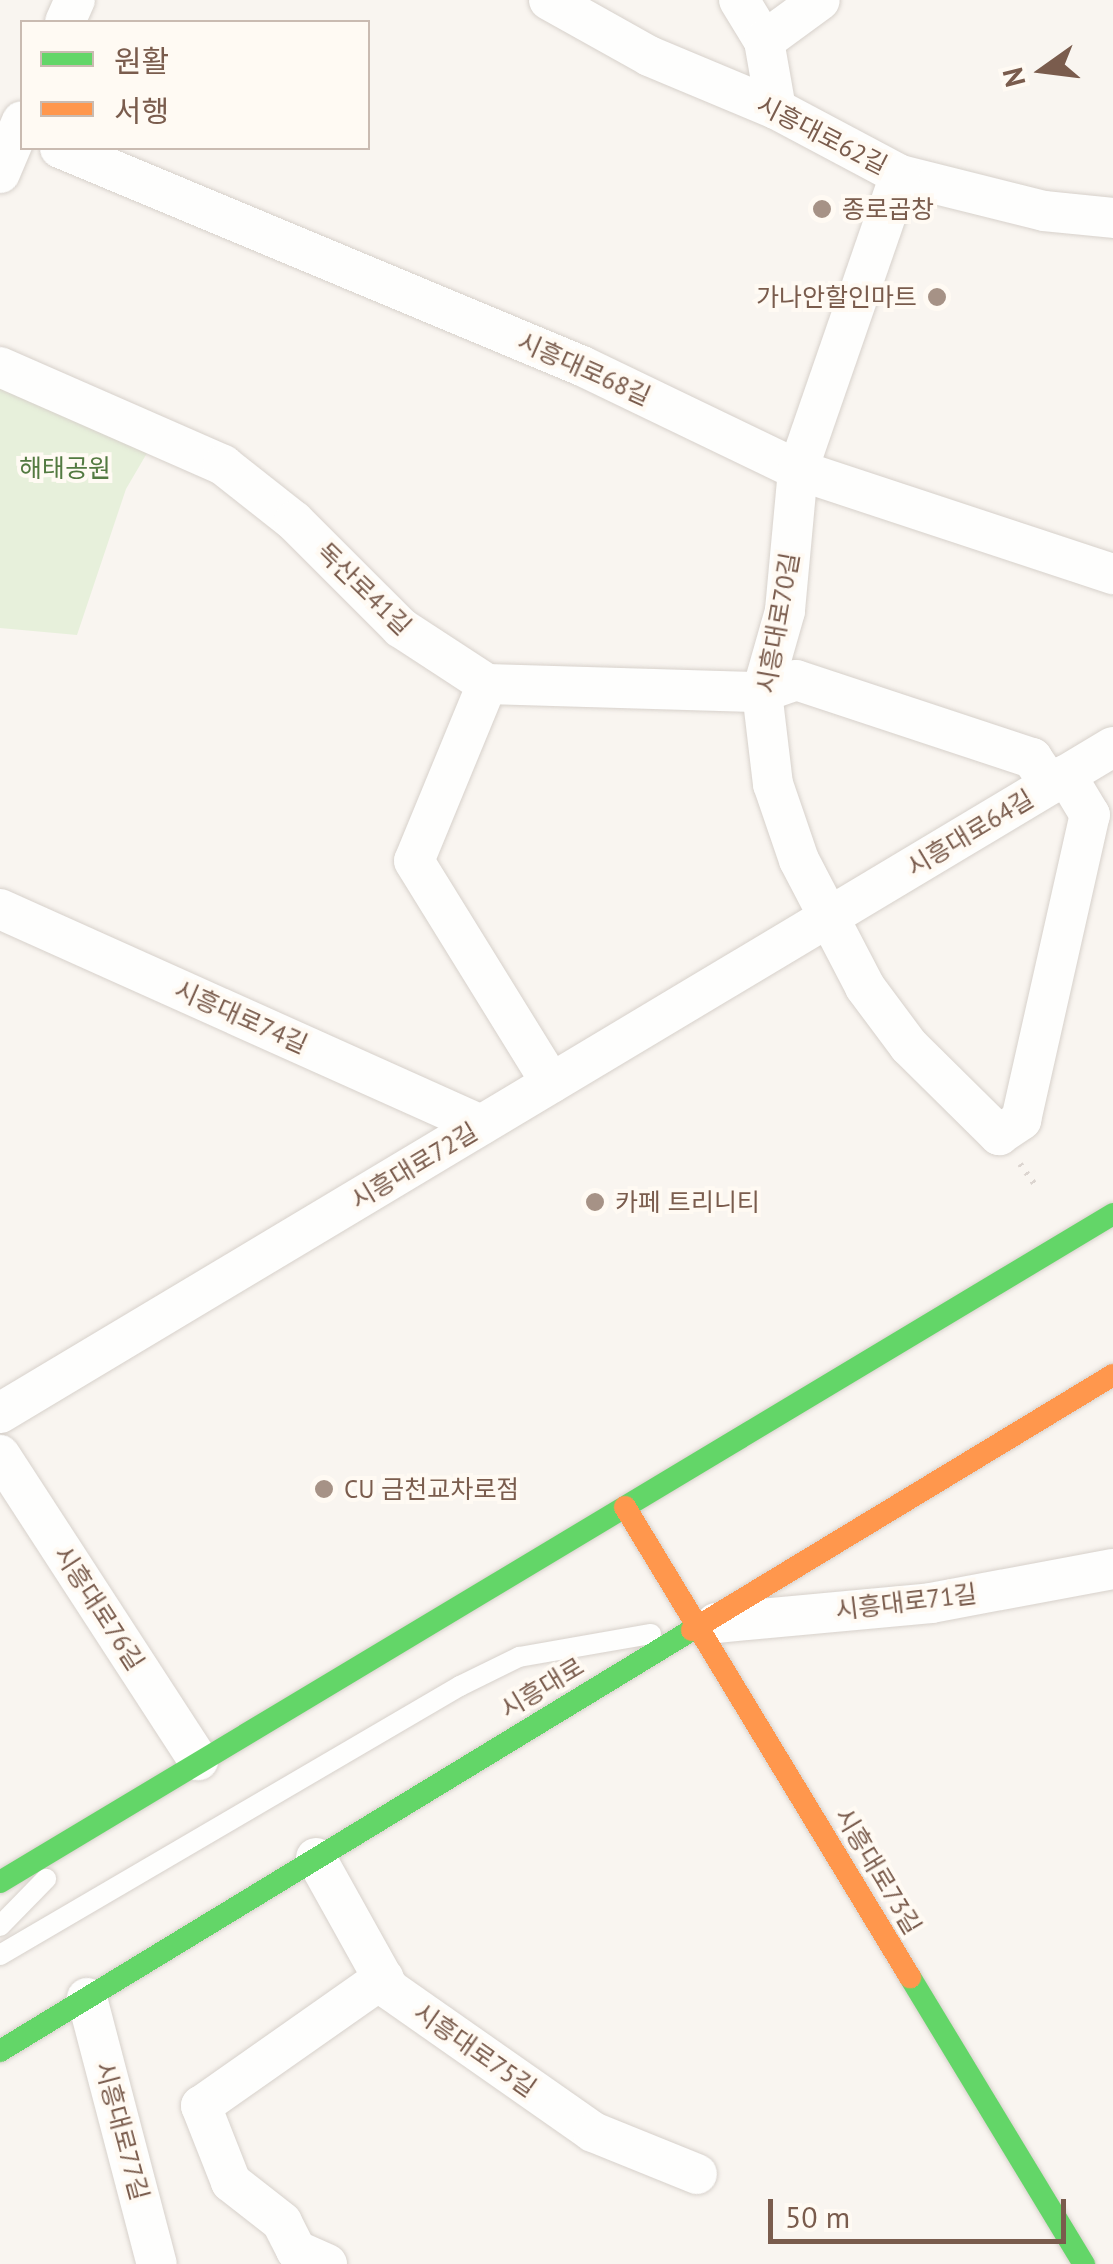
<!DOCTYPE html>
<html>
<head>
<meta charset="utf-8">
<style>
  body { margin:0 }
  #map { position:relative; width:1113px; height:2264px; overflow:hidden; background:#f9f5f0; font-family:"PT Sans","Noto Sans KR",sans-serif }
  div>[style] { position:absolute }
  .green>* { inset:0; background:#e7f0db }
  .path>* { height:6px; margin-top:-3px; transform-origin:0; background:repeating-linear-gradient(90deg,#dcd5d0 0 2.5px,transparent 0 10.5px) }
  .roads { filter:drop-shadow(0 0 2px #d7d1cb) drop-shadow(0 0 2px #d7d1cb) }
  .lane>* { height:20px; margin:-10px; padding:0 10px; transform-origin:10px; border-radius:10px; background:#fefefd }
  .street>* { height:40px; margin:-20px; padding:0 20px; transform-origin:20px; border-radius:20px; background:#fefefd }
  .fast>* { height:22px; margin:-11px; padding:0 11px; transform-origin:11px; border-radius:11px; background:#63d668 }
  .slow>* { height:22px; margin:-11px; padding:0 11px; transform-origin:11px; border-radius:11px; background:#ff974d }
  .dots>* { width:28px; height:28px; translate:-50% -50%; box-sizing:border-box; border:5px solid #fffaf3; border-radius:50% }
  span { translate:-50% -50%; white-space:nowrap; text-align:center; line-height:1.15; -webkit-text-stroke:8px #fffaf3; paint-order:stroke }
  .street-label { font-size:25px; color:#7a5c4d }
  .poi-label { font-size:25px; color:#7a5c4d }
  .left { translate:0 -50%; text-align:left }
  .right { translate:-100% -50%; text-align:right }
  .park-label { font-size:25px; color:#537a41 }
  .legend { position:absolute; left:20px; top:20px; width:350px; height:130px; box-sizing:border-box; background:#fffaf3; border:2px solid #cabbb1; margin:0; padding:12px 18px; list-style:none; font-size:30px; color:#7a5c4d }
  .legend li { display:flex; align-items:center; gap:20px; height:50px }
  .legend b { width:50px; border:2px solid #cabbb1 }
  .north { position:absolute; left:993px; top:20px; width:100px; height:100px; -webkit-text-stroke:8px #fffaf3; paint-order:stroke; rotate:256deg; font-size:28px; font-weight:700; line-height:40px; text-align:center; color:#7a5c4d }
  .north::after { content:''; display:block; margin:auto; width:35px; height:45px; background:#7a5c4d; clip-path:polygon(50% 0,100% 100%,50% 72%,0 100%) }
  .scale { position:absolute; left:768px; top:2199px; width:298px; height:45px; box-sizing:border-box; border:5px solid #7a5c4d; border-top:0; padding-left:12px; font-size:30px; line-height:35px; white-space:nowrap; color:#7a5c4d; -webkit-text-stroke:8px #fffaf3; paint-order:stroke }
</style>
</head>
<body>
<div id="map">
  <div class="green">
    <div style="clip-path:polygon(0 367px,157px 436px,126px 489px,77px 635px,0 628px)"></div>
  </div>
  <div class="path">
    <div style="left:1020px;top:1164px;width:24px;rotate:54deg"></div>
  </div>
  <div class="roads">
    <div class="lane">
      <div style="left:0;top:1926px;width:66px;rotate:-45.6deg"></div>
      <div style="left:0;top:1955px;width:533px;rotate:-30.32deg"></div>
      <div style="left:460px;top:1686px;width:66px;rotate:-26.2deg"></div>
      <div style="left:519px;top:1657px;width:134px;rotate:-9.9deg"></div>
    </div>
    <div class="street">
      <div style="left:549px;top:0;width:115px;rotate:29.2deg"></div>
      <div style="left:649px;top:56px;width:138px;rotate:22.7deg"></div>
      <div style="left:776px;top:109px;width:140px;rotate:28deg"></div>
      <div style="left:900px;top:175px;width:148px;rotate:14deg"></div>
      <div style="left:1044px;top:211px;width:69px;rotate:5.8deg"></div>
      <div style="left:739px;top:0;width:48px;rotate:58.6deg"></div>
      <div style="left:65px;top:22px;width:24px;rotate:-66deg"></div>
      <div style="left:776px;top:109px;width:69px;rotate:-100deg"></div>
      <div style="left:764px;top:41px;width:69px;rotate:-36.2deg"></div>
      <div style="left:60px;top:148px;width:566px;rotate:22.67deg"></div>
      <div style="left:582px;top:366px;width:240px;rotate:25.7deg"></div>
      <div style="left:798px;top:470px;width:332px;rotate:18.3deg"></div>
      <div style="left:0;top:173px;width:56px;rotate:-67.1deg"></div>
      <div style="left:900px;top:175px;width:312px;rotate:109.1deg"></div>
      <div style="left:798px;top:470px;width:142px;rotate:95.3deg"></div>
      <div style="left:785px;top:611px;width:84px;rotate:105.9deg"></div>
      <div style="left:762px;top:692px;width:93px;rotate:83.2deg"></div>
      <div style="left:773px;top:784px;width:80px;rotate:71.1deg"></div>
      <div style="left:799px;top:860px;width:143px;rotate:62.5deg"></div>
      <div style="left:865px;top:987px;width:74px;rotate:53.3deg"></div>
      <div style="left:909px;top:1046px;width:127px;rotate:44.7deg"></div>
      <div style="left:999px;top:1135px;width:27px;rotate:-34deg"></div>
      <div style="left:1021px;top:1120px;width:313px;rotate:-77.3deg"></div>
      <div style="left:1090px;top:815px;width:47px;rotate:-121deg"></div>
      <div style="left:0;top:367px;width:244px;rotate:23.7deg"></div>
      <div style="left:223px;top:465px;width:90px;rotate:38.3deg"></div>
      <div style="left:294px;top:521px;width:151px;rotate:45deg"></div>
      <div style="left:401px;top:628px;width:103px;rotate:33.1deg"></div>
      <div style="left:487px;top:684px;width:275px;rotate:1.7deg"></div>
      <div style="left:762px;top:692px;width:36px;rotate:-19deg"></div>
      <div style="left:796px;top:680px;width:249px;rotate:18.3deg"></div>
      <div style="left:1032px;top:758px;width:32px;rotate:56deg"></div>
      <div style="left:487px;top:684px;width:191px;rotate:112.4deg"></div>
      <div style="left:414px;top:861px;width:261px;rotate:58.3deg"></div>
      <div style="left:0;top:909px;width:527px;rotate:24.18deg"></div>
      <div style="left:0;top:1413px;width:1297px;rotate:-30.9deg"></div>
      <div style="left:0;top:1455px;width:364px;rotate:57deg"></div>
      <div style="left:716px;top:1623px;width:216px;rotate:-5.3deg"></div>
      <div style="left:931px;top:1603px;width:185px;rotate:-10.6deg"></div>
      <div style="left:316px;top:1858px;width:150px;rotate:60.9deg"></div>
      <div style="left:389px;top:1989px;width:249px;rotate:35deg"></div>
      <div style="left:593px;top:2132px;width:112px;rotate:22deg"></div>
      <div style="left:87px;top:1998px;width:275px;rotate:75.3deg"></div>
      <div style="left:327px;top:2264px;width:34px;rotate:-156deg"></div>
      <div style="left:296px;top:2250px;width:31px;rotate:-117deg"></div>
      <div style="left:282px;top:2222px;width:65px;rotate:-141.9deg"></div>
      <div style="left:231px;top:2182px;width:82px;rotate:-111.5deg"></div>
      <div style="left:201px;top:2106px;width:223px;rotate:-35.1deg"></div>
    </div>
    <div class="fast">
      <div style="left:0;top:1882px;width:1298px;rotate:-30.97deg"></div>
      <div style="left:910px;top:1977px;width:336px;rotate:58.8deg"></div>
      <div style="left:0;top:2051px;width:810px;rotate:-31.32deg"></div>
    </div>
    <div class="slow">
      <div style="left:625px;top:1507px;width:550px;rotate:58.77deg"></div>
      <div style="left:692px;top:1630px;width:492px;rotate:-31.2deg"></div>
    </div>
  </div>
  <div class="dots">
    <div style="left:822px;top:209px;background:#a69286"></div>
    <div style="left:937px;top:297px;background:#a69286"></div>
    <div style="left:595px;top:1202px;background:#a69286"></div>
    <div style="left:324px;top:1489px;background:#a69286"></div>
  </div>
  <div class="street-label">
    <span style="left:822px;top:135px;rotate:27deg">시흥대로62길</span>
    <span style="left:584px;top:369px;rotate:24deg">시흥대로68길</span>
    <span style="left:364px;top:589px;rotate:44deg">독산로41길</span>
    <span style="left:778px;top:623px;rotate:-80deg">시흥대로70길</span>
    <span style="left:970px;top:833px;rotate:-31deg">시흥대로64길</span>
    <span style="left:241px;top:1017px;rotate:24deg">시흥대로74길</span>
    <span style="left:414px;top:1166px;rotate:-31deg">시흥대로72길</span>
    <span style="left:906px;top:1602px;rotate:-7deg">시흥대로71길</span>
    <span style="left:99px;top:1608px;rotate:57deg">시흥대로76길</span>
    <span style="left:542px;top:1688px;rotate:-31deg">시흥대로</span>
    <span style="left:878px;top:1871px;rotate:59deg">시흥대로73길</span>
    <span style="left:475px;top:2050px;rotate:35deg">시흥대로75길</span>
    <span style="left:122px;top:2131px;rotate:75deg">시흥대로77길</span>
  </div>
  <div class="poi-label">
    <span class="left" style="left:842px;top:209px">종로곱창</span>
    <span class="right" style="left:917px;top:297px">가나안할인마트</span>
    <span class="left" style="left:615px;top:1202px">카페 트리니티</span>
    <span class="left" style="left:344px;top:1489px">CU 금천교차로점</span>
  </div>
  <div class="park-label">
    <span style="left:65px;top:468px">해태공원</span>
  </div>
  <ul class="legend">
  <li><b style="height:12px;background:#63d668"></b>원활</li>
  <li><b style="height:12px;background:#ff974d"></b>서행</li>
  </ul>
  <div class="north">N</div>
  <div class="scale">50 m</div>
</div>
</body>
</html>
